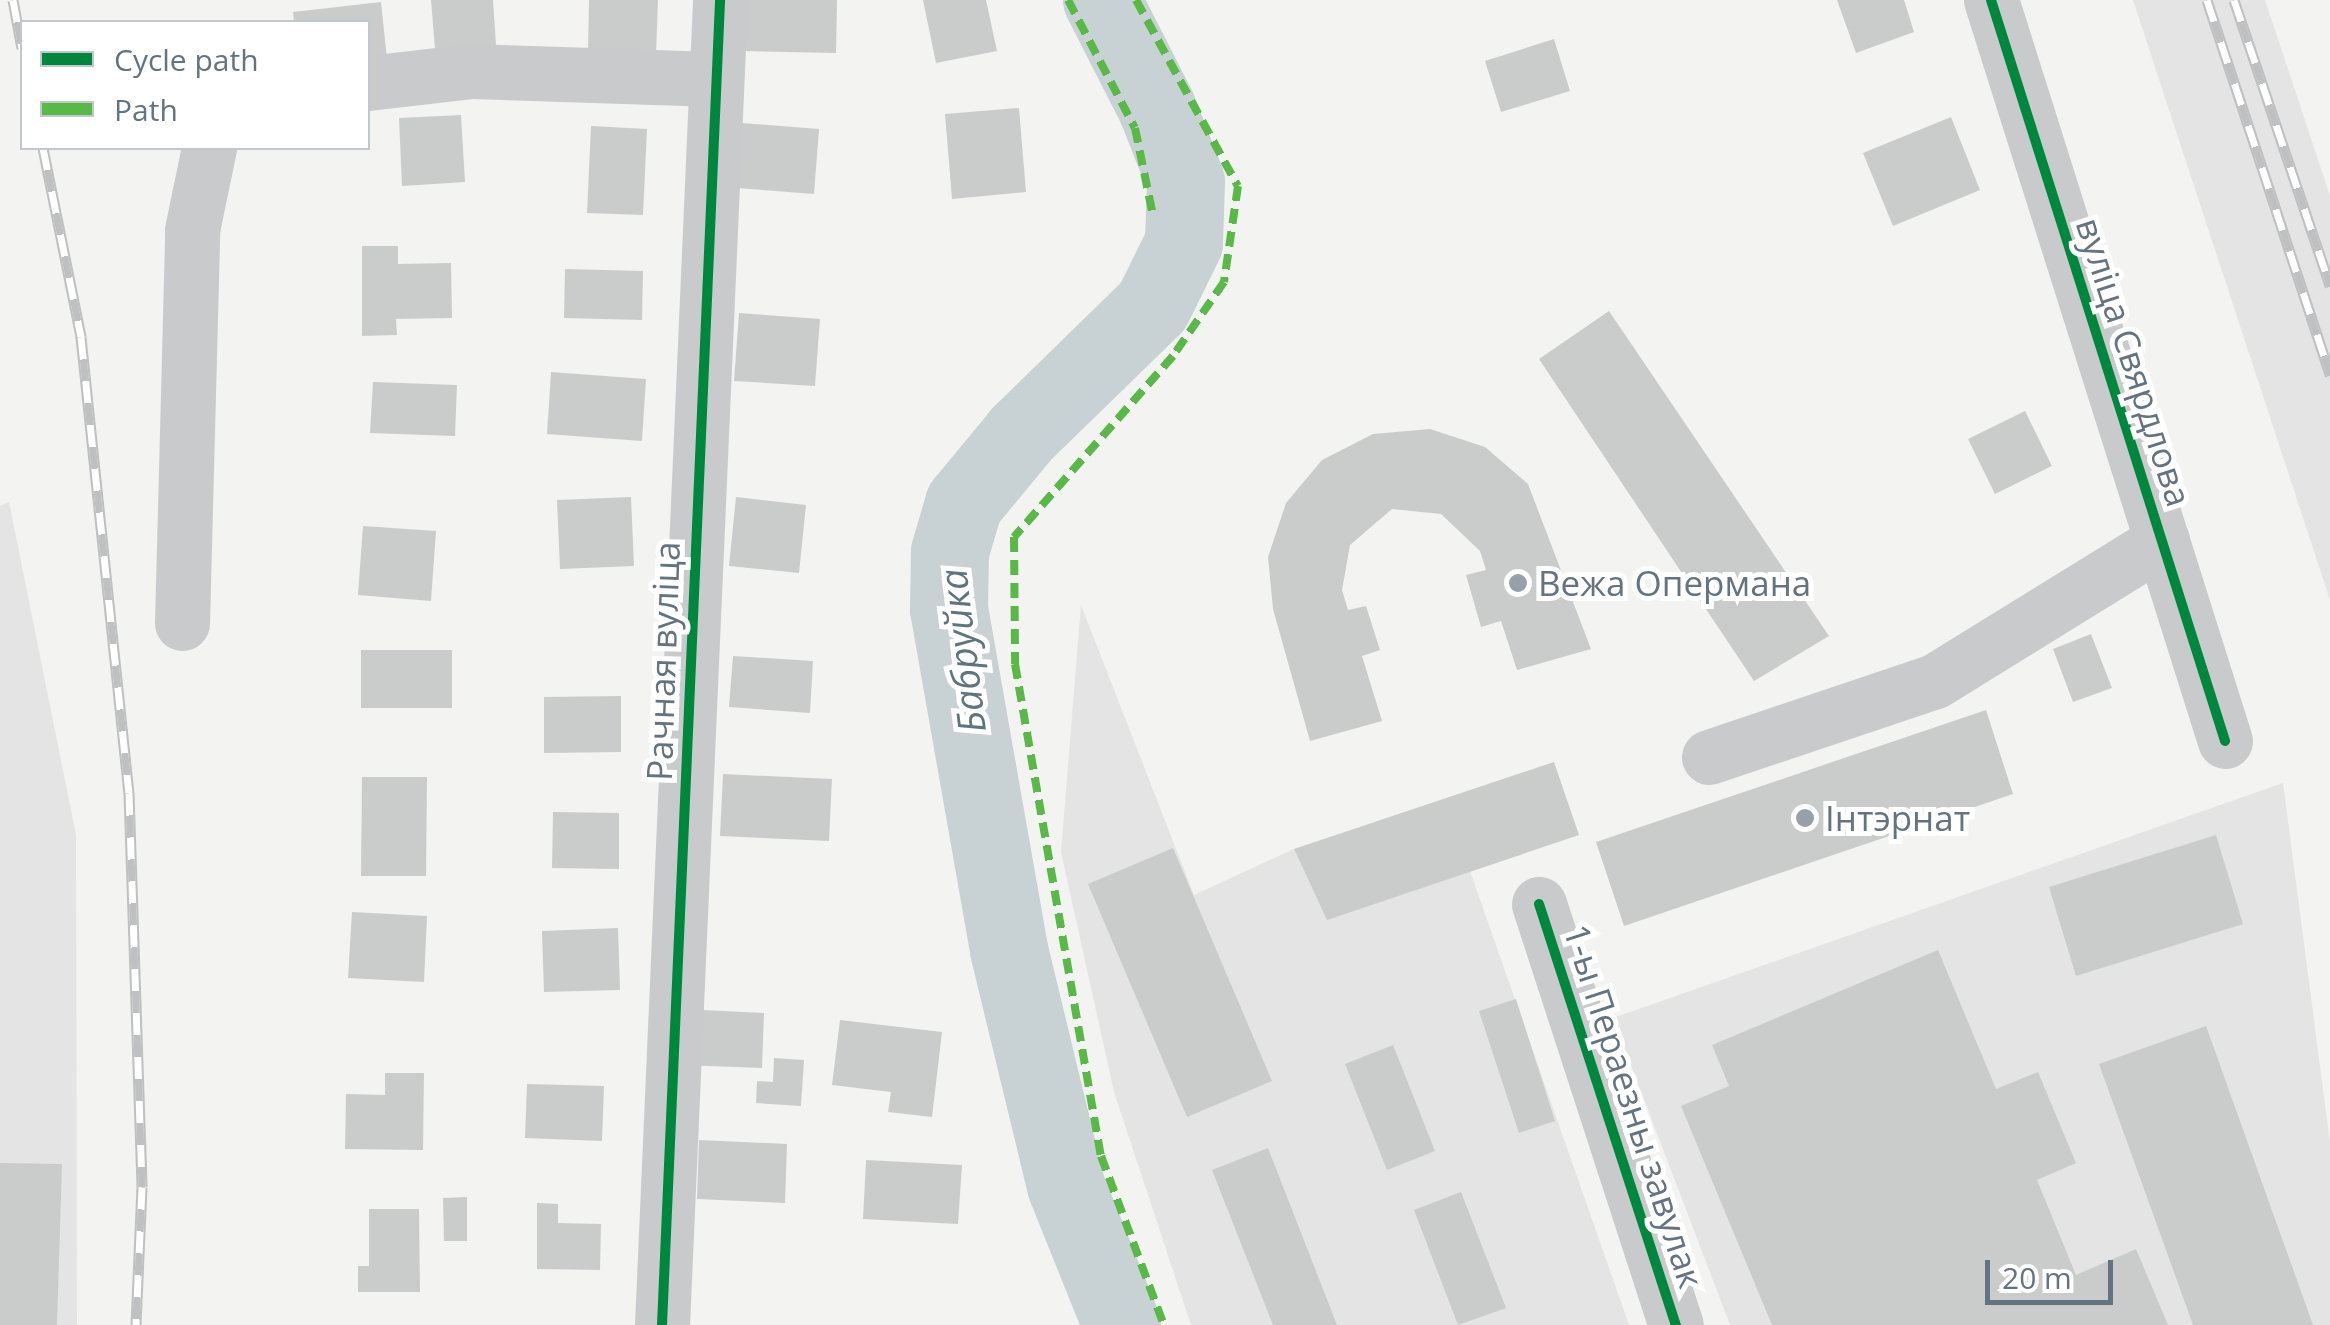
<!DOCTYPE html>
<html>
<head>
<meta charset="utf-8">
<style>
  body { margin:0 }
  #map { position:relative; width:2330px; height:1325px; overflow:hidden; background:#f3f3f1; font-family:"Open Sans",sans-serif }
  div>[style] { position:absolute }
  .built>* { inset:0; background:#e3e4e3 }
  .river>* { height:78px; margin:-39px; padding:0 39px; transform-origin:39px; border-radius:39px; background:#c8d1d3 }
  .building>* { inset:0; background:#cacccc }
  .minor>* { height:55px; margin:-27.5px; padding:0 27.5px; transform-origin:27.5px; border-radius:27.5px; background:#c8cacb }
  .rail>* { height:11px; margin-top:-5.5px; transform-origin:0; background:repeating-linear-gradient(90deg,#fff 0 22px,#bfc0c1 0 44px); box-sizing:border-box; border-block:2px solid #bfc0c1 }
  .quiet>* { height:8px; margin-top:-4px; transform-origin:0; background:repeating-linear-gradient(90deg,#58b947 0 15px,transparent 0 23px) }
  .cycleway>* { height:10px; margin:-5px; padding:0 5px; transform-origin:5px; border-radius:5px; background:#00873e }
  .dots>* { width:28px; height:28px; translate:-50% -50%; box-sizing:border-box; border:5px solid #fff; border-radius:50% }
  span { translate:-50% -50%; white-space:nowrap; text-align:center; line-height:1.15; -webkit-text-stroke:10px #fff; paint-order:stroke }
  .street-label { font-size:35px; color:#637380 }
  .poi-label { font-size:35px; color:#637380 }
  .left { translate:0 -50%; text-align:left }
  .water-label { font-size:38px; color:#5f757e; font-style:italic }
  .legend { position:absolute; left:20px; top:20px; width:350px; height:130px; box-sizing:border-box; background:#fff; border:2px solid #c1c7cc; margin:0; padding:12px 18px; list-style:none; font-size:30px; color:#637380 }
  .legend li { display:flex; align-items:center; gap:20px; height:50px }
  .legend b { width:50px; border:2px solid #c1c7cc }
  .scale { position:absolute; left:1985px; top:1260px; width:128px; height:45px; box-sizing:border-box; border:5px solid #637380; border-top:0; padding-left:12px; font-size:30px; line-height:35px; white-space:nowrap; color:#637380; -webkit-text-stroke:8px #fff; paint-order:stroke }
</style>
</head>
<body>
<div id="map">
  <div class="built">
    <div style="clip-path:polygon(2133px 0,2265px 0,2330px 196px,2330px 600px)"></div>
    <div style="clip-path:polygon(9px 502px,76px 835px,77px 1325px,0 1325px,0 506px)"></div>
    <div style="clip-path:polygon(1081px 605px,1194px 895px,1294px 849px,1327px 919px,1470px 871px,1629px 1325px,1191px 1325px,1114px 1092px,1061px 852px)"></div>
    <div style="clip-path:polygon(2283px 783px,2330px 1143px,2330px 1325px,1730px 1325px,1613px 1018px)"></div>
  </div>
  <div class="river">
    <div style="left:1102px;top:0;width:121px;rotate:63deg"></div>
    <div style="left:1157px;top:108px;width:79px;rotate:68.6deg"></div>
    <div style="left:1186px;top:182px;width:61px;rotate:91.9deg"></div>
    <div style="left:1184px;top:243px;width:70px;rotate:116.2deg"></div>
    <div style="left:1153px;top:306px;width:185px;rotate:135.7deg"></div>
    <div style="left:1021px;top:435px;width:89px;rotate:129.6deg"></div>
    <div style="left:964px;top:504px;width:50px;rotate:106.3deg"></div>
    <div style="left:950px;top:552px;width:57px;rotate:91deg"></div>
    <div style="left:949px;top:609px;width:346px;rotate:80deg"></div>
    <div style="left:1009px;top:950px;width:243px;rotate:76.4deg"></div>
    <div style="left:1066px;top:1186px;width:150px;rotate:68.1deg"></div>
  </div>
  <div class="building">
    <div style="clip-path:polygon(431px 0,493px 0,496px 45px,435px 49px)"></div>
    <div style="clip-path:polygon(589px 0,658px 0,656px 54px,588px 53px)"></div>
    <div style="clip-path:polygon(743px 0,837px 0,836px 53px,742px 51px)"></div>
    <div style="clip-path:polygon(923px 0,986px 0,997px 51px,936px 63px)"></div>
    <div style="clip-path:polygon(1837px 0,1904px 0,1914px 32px,1856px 53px)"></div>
    <div style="clip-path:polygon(381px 2px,387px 59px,368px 61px,368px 22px,294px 22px,293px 12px)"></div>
    <div style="clip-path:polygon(1554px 39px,1570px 91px,1501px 112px,1485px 61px)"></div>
    <div style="clip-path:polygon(1019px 108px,1026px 192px,952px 199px,945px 114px)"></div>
    <div style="clip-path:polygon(461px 115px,465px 182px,402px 186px,399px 118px)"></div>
    <div style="clip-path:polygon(1951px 117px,1980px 190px,1893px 226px,1863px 153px)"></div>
    <div style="clip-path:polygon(742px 123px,819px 129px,814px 194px,737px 188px)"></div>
    <div style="clip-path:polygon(591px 126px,647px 129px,643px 215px,587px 213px)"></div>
    <div style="clip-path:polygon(362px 246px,398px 246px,398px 264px,451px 263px,452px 318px,396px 319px,397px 335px,362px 336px)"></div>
    <div style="clip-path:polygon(565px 269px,643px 271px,642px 320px,564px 318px)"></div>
    <div style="clip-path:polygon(1609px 311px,1829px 636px,1754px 681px,1539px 359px)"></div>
    <div style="clip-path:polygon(739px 313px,820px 319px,815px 386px,734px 381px)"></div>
    <div style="clip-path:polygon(551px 372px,646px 379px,642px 441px,547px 434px)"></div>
    <div style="clip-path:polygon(373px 382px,457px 385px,455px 436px,370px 433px)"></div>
    <div style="clip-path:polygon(2025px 411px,2052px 466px,1995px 494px,1968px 439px)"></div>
    <div style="clip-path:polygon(1430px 429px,1485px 447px,1528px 484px,1591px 649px,1517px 670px,1501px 621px,1481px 627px,1466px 575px,1486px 570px,1480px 551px,1441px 514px,1392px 509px,1350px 545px,1342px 590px,1348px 610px,1366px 606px,1380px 650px,1362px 656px,1382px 721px,1310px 741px,1273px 609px,1268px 557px,1286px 503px,1322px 460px,1373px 434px)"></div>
    <div style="clip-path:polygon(631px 497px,634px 566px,560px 569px,557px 500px)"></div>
    <div style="clip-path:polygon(736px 497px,806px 505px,799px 573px,729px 566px)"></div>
    <div style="clip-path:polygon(363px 526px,436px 531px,431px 601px,358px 595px)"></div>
    <div style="clip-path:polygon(2091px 634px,2112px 688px,2073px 702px,2053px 649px)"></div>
    <div style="clip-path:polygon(361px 650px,452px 650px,452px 708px,361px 708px)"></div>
    <div style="clip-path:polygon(733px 656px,813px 661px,810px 713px,729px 707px)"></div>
    <div style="clip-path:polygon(621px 696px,621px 752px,544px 753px,544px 697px)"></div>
    <div style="clip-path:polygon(1986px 710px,2013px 794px,1624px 926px,1596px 842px)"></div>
    <div style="clip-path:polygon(1554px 762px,1579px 835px,1327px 920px,1294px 849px)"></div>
    <div style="clip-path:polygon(723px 774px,832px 779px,829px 841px,720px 836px)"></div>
    <div style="clip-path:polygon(362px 777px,427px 777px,426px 876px,361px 876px)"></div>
    <div style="clip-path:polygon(553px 812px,619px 813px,619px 869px,552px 868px)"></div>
    <div style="clip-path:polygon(2216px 835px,2243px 924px,2076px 976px,2049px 887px)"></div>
    <div style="clip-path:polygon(1173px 848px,1272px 1081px,1187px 1117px,1088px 884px)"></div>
    <div style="clip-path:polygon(352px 912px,427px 916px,424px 982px,348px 978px)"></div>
    <div style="clip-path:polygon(618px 928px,620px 990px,544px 992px,542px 931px)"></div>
    <div style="clip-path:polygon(1938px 950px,1996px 1089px,2038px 1072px,2076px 1163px,2037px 1180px,2076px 1275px,2136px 1249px,2168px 1325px,1772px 1325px,1681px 1106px,1729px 1086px,1712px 1045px)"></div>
    <div style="clip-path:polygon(1516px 999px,1555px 1121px,1519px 1133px,1479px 1011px)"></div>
    <div style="clip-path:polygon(683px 1009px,764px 1013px,762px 1068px,681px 1065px)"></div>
    <div style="clip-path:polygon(840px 1020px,942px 1032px,932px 1117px,888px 1112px,891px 1092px,832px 1085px)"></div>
    <div style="clip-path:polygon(2206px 1026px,2313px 1325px,2193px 1325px,2099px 1064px)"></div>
    <div style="clip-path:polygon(1393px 1045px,1435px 1151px,1387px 1170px,1345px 1064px)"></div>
    <div style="clip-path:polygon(774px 1058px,804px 1060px,801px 1106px,756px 1103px,757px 1081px,773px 1082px)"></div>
    <div style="clip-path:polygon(385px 1073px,424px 1073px,423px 1150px,345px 1149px,346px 1094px,385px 1095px)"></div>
    <div style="clip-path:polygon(527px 1084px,604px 1086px,602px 1141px,525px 1138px)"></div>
    <div style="clip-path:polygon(699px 1140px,787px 1144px,785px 1203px,697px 1199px)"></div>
    <div style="clip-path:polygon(1268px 1148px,1337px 1325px,1273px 1325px,1212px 1170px)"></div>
    <div style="clip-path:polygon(866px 1160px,962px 1165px,958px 1224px,863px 1219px)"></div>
    <div style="clip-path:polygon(0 1163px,62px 1164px,57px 1325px,0 1325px)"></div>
    <div style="clip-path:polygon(1461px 1192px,1506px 1308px,1458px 1325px,1414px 1210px)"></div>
    <div style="clip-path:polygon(467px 1197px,467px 1241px,444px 1241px,443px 1198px)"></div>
    <div style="clip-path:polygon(537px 1203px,558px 1204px,558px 1223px,601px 1224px,600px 1270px,537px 1269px)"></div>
    <div style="clip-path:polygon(369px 1209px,419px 1209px,420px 1292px,358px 1292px,358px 1266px,369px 1266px)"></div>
  </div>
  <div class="minor">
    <div style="left:1991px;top:0;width:777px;rotate:72.47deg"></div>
    <div style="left:368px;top:83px;width:105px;rotate:-6.6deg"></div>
    <div style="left:472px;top:71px;width:243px;rotate:1.9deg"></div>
    <div style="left:182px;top:623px;width:393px;rotate:-88.5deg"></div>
    <div style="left:192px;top:230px;width:84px;rotate:-78.3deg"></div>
    <div style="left:1709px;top:757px;width:238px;rotate:-18.6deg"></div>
    <div style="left:1935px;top:681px;width:267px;rotate:-31.7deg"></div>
    <div style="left:1539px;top:904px;width:443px;rotate:72deg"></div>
    <div style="left:662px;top:1325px;width:1326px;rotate:-87.49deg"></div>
  </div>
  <div class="rail">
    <div style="left:13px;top:0;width:49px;rotate:79.4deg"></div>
    <div style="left:2207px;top:0;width:395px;rotate:71.8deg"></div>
    <div style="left:2234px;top:0;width:302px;rotate:71.4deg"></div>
    <div style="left:43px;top:148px;width:193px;rotate:78.6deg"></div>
    <div style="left:81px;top:337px;width:459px;rotate:84deg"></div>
    <div style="left:129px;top:793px;width:394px;rotate:88.1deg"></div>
    <div style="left:142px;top:1187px;width:138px;rotate:92.5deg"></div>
  </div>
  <div class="quiet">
    <div style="left:1068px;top:0;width:144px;rotate:62.4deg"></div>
    <div style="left:1135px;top:128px;width:90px;rotate:78.4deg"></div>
    <div style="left:1136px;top:0;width:212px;rotate:61.3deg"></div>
    <div style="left:1238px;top:186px;width:97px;rotate:98.3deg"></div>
    <div style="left:1224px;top:282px;width:90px;rotate:124.6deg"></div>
    <div style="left:1173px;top:356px;width:241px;rotate:131.3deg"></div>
    <div style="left:1014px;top:537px;width:127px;rotate:89.5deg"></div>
    <div style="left:1015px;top:664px;width:499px;rotate:80.1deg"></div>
    <div style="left:1101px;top:1156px;width:180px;rotate:69.6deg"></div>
  </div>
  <div class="cycleway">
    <div style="left:1991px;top:0;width:777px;rotate:72.47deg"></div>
    <div style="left:1539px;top:904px;width:443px;rotate:72deg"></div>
    <div style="left:662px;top:1325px;width:1326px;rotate:-87.49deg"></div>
  </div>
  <div class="dots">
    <div style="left:1518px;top:583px;background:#95a0a8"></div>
    <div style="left:1805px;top:818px;background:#95a0a8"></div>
  </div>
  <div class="street-label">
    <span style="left:2134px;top:362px;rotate:72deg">вуліца Свярдлова</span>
    <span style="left:663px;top:661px;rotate:-88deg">Рачная вуліца</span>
    <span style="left:1634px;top:1106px;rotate:72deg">1-ы Пераезны завулак</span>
  </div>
  <div class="poi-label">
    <span class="left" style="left:1538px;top:583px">Вежа Опермана</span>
    <span class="left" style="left:1825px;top:818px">Інтэрнат</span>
  </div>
  <div class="water-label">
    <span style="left:962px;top:651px;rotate:-97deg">Бабруйка</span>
  </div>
  <ul class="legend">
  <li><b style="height:12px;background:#00873e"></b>Cycle path</li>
  <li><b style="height:12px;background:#58b947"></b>Path</li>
  </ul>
  <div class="scale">20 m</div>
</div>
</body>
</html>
